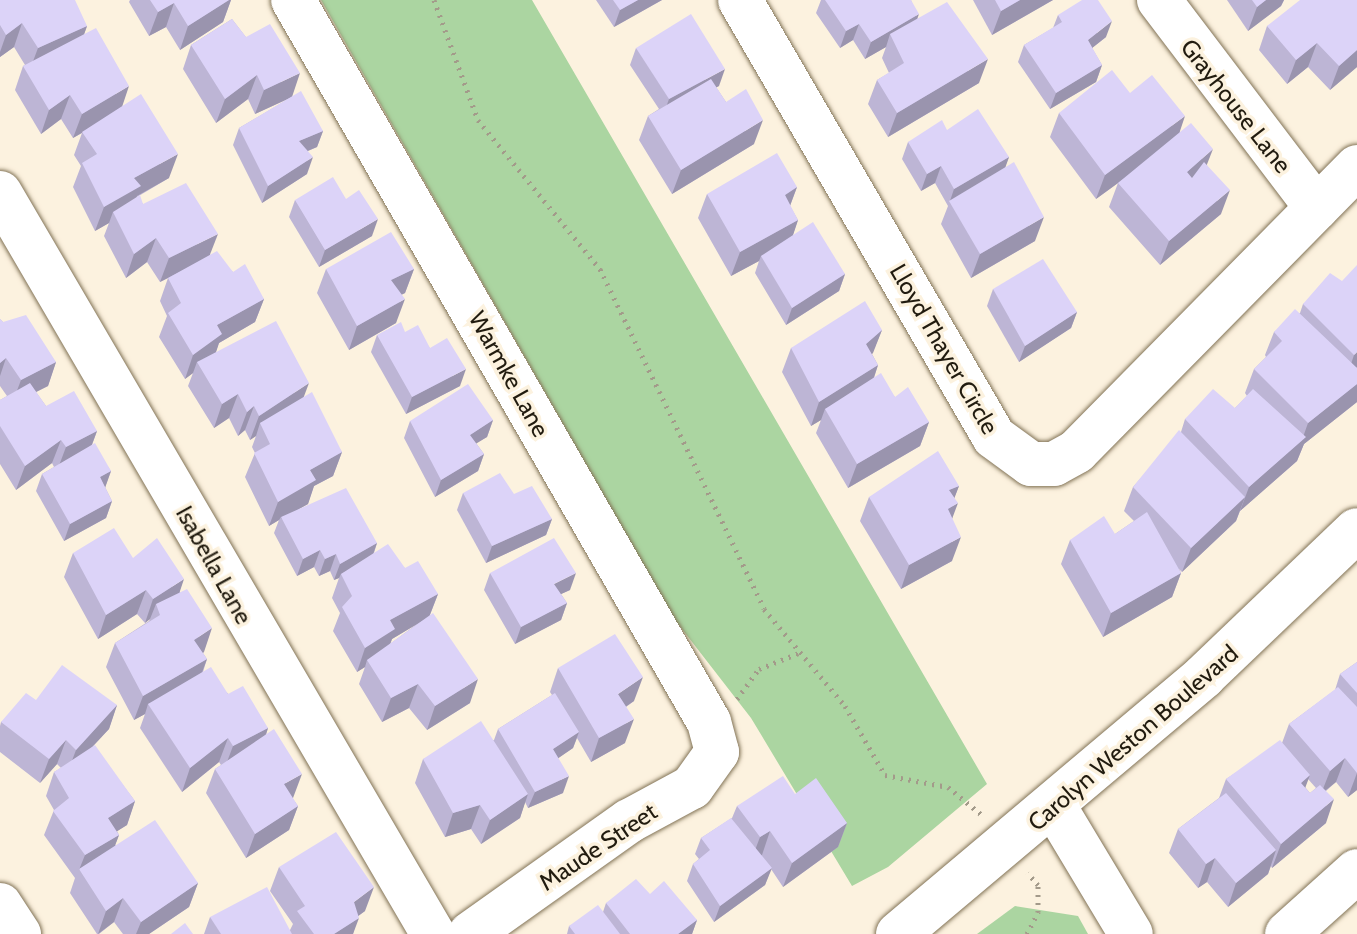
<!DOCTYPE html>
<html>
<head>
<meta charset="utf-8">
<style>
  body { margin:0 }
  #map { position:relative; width:1357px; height:934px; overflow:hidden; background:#fcf2df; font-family:Cabin,sans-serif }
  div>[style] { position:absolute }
  .green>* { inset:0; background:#abd5a1 }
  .path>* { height:5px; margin-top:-2.5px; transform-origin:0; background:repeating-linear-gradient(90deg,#a39a8a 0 2px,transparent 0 8px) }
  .roads { filter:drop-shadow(0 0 2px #827356) drop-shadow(0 0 2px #827356) }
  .minor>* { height:44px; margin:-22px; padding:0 22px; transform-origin:22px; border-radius:22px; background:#fff }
  .wall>* { inset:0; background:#bdb5d5 }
  .shaded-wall>* { inset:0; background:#9a94ae }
  .building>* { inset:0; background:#dcd3f8 }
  span { translate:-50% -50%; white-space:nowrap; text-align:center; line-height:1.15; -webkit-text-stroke:7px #fcf2df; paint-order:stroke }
  .street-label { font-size:24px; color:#211b0f }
</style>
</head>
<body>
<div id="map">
  <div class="green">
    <div style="clip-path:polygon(321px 0,532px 0,987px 784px,888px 867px,852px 886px,751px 718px,675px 620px)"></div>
    <div style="clip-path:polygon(1015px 906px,1078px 916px,1088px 934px,977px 934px)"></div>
  </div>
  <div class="path">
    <div style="left:434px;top:0;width:128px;rotate:69.9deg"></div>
    <div style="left:478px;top:120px;width:193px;rotate:50.7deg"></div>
    <div style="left:600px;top:269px;width:377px;rotate:64.2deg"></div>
    <div style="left:764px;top:609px;width:126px;rotate:50.1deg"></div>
    <div style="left:845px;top:706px;width:80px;rotate:59.9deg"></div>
    <div style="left:885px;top:775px;width:64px;rotate:10.8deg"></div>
    <div style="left:948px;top:787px;width:44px;rotate:39.5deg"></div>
    <div style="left:737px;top:699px;width:37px;rotate:-54deg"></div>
    <div style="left:759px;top:669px;width:43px;rotate:-21.8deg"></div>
    <div style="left:1027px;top:934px;width:25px;rotate:-63deg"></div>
    <div style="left:1038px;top:912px;width:27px;rotate:-90deg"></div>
    <div style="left:1038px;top:885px;width:16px;rotate:-130deg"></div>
  </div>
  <div class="roads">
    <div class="minor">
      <div style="left:293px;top:0;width:833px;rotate:60.05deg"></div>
      <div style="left:709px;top:722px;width:31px;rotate:75deg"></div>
      <div style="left:717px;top:752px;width:43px;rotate:125.5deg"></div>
      <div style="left:692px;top:787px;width:72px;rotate:151.6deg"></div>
      <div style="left:629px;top:821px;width:195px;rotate:144.6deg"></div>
      <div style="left:740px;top:0;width:505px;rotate:59.83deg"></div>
      <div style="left:994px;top:437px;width:46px;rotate:36.1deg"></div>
      <div style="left:1031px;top:464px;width:23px"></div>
      <div style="left:1054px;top:464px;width:26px;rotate:-29deg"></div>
      <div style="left:1077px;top:451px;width:399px;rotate:-45.4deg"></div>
      <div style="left:1159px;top:0;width:261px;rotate:52.8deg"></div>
      <div style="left:0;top:193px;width:858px;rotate:59.7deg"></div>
      <div style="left:1054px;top:806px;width:149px;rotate:59deg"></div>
      <div style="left:0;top:905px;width:35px;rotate:57deg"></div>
      <div style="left:898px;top:934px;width:400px;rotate:-40.1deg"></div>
      <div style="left:1204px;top:676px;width:211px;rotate:-43.7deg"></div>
      <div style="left:1287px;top:934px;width:94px;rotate:-42deg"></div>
    </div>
  </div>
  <div class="wall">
    <div style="clip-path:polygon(evenodd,0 0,87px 26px,84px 34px,122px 106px,169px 178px,137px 197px,143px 204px,233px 272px,264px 299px,255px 322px,219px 343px,216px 352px,303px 397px,342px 452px,333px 476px,314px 486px,308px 504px,298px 509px,377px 543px,374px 553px,405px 568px,438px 594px,430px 615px,470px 703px,427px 730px,409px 708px,382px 722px,359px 684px,365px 667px,357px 672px,333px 631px,340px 613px,332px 598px,339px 578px,334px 580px,330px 571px,319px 576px,314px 567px,297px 576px,274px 533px,279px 520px,269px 526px,245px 477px,255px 453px,252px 447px,256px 436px,250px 440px,245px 430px,238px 436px,229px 418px,214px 428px,188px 386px,193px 373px,185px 379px,159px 337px,167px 316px,160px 301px,168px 278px,160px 282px,147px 262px,126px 278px,104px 236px,109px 223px,95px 231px,73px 187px,81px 166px,74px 155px,82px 133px,73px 138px,61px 119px,41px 134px,15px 90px,23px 66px,25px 65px,14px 47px,0 57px,0 0,417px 624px,390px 644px,392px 639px,417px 624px)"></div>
    <div style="clip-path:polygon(130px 0,231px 0,223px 22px,180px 50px,166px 27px,149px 36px,129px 2px)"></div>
    <div style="clip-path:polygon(596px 0,662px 0,614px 27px)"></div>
    <div style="clip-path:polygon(821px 0,911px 0,917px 18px,979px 83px,888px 137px,868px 104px,877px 80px,889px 73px,882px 58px,886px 47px,865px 59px,853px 40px,840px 48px,816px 13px)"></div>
    <div style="clip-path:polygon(973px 0,1053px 0,992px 35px)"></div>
    <div style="clip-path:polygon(1227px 0,1284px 0,1281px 6px,1248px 31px)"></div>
    <div style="clip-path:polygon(1357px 0,1357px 67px,1330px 90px,1308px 67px,1287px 84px,1259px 50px,1267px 26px)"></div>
    <div style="clip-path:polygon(1058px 15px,1106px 37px,1092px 48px,1102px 65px,1096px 82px,1050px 109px,1018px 62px,1024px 45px,1053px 28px)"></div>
    <div style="clip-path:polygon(232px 19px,292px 97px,323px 131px,317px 147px,308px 151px,307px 174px,262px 203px,233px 145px,239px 128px,290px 98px,255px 114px,248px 99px,216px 123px,183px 69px,191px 45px)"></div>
    <div style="clip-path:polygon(636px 48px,719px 86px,716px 87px,754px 144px,672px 194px,639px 140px,648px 116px,659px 109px,630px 65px)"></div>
    <div style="clip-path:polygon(1130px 93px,1180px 132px,1207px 165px,1221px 214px,1160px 265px,1109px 207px,1118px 183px,1096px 199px,1050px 137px,1059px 113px)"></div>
    <div style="clip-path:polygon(947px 130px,1009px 157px,1005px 167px,1035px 241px,971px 278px,941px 224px,948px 206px,935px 183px,921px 191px,902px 159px,908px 142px)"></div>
    <div style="clip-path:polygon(797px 187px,790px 206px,798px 220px,793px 235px,845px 274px,839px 291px,786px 325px,755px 273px,759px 261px,731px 276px,698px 218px,707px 194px)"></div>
    <div style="clip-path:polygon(295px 200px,372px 236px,319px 267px,289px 217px)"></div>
    <div style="clip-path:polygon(326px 269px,414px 269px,405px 293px,401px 295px,396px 323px,349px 350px,317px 293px)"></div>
    <div style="clip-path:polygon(1342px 281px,1357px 368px,1357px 402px,1304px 444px,1297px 461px,1240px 511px,1236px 521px,1182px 572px,1179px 569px,1181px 573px,1172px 597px,1103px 637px,1061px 564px,1070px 540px,1115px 534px,1134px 521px,1124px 511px,1133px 487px,1181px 432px,1185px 419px,1235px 408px,1247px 396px,1245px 393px,1254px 369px,1266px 357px,1265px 355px,1274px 332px,1300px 313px,1303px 304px)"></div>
    <div style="clip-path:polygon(993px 289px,1077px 312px,1071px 328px,1019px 362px,987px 306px)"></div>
    <div style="clip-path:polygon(0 319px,3px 322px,56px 362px,48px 386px,36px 392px,46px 406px,97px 431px,92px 445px,111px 471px,105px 487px,112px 501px,106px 518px,64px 541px,36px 491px,42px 474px,54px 467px,52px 463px,16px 490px,0 464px,0 400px,7px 396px,0 386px)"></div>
    <div style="clip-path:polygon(882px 330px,872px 354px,878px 365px,874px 378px,895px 397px,929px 422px,920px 446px,848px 488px,816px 433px,821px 420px,811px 426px,782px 372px,791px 348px)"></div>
    <div style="clip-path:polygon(405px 332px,430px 348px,460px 386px,406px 414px,371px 352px,377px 335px)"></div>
    <div style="clip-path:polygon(493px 420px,487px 437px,476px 443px,484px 454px,478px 471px,435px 497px,404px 438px,410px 421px)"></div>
    <div style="clip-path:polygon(959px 486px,954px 498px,952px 519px,952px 561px,901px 589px,860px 521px,869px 497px)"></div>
    <div style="clip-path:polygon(463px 493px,514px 494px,552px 519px,546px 535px,486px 563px,457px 510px)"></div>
    <div style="clip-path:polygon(73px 553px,133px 558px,180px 592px,204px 652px,203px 653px,207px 659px,203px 672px,268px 728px,266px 735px,293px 799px,298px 806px,289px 830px,246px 858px,206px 793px,215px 769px,221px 765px,219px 762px,182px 792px,140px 728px,145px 714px,134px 720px,106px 667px,115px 643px,149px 621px,150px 619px,145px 623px,137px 614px,98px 639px,64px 577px)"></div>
    <div style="clip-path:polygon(490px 573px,570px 590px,561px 594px,567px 603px,561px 620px,515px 644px,484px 590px)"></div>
    <div style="clip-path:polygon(evenodd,1357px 662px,1357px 790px,1348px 797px,1336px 782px,1326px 791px,1326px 823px,1272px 868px,1271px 866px,1268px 874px,1228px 907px,1207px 882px,1198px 888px,1169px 853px,1178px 829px,1219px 798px,1226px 779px,1282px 743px,1289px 724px,1335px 690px,1340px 674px,1357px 662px,1308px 779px,1316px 788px,1310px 793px,1305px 787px,1308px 779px)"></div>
    <div style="clip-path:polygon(558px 668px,634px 701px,626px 707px,625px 743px,591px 762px,577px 738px,573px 748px,558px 758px,563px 793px,528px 808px,525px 802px,520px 818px,481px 844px,471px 829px,445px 837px,415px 783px,423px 759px,494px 740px,498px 729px,552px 695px,550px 692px)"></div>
    <div style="clip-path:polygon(36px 700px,117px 705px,109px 729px,93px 746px,135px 801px,127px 825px,117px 831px,119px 835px,115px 845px,198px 883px,189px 907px,149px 934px,123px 934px,114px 922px,99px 934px,97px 934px,70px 893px,75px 878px,44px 835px,54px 810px,46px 796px,54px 772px,61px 768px,57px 764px,40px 783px,0 752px,0 726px,1px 722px)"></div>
    <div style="clip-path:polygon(795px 794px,847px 823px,838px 847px,783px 887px,771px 869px,765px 885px,714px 922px,687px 881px,693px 864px,699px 859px,695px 854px,701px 838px,732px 818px,737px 806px)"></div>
    <div style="clip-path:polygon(279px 867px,365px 911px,358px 916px,353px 934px,204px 934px,210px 917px,290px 930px,293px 924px,270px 891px)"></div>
    <div style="clip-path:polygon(650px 894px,697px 920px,692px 934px,567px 934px,569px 926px,603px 912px,606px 903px)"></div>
  </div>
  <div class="shaded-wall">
    <div style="clip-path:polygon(229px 0,231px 0,223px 22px,180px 50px,188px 26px)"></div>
    <div style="clip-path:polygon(638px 0,662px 0,614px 27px,620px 10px)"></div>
    <div style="clip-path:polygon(1020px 0,1053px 0,992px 35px,1001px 11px)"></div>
    <div style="clip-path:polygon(1266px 0,1284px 0,1281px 6px,1248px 31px,1257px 7px)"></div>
    <div style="clip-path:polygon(174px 3px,166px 27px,149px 36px,158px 12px)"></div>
    <div style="clip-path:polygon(919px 14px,913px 31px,890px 34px,886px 47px,865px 59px,871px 42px)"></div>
    <div style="clip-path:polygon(1112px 21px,1106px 37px,1082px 56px,1088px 40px)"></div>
    <div style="clip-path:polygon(22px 23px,14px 47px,0 57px,0 52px,6px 35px)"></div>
    <div style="clip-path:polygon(859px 24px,853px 40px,840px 48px,846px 31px)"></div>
    <div style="clip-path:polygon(87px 26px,79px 49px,29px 72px,38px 48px)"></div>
    <div style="clip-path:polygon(1317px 43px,1308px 67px,1287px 84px,1296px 60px)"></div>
    <div style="clip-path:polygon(1357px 50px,1357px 67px,1330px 90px,1339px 66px)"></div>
    <div style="clip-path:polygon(988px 59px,979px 83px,888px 137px,897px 113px)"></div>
    <div style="clip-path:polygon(1102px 65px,1096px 82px,1050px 109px,1056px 93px)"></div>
    <div style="clip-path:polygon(725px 69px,719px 86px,663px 116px,669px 99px)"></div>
    <div style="clip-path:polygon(300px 73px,292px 97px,255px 114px,264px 90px)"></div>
    <div style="clip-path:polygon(257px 75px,248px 99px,216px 123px,225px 99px)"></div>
    <div style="clip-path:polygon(129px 86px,121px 110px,73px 138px,82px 114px)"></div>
    <div style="clip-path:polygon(70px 95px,61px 119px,41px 134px,49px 110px)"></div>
    <div style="clip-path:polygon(1185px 116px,1177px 140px,1096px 199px,1105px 175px)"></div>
    <div style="clip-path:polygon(763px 120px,754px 144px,672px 194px,681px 170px)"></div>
    <div style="clip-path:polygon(323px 131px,317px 147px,293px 157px,299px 141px)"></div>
    <div style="clip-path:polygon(1213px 149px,1204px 172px,1178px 196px,1187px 172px)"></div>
    <div style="clip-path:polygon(178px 154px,169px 178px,137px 196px,132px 210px,113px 212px,109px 223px,95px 231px,104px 207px,134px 178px)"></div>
    <div style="clip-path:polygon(313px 157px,307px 174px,262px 203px,268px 186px)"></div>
    <div style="clip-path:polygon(1009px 157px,1003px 174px,950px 201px,954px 189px)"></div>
    <div style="clip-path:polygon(941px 166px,935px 183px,921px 191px,927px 174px)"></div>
    <div style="clip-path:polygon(797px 187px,788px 211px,785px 195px)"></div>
    <div style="clip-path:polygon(1230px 190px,1221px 214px,1160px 265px,1169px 241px)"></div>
    <div style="clip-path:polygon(1044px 217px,1035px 241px,971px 278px,980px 254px)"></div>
    <div style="clip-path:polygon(378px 219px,372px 236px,319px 267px,325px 250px)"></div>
    <div style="clip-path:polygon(798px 220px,790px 244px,761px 256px,759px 261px,731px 276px,740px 252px)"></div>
    <div style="clip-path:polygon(218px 234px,209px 257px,160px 282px,169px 258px)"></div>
    <div style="clip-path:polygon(156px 238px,147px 262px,126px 278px,134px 254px)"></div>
    <div style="clip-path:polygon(414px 269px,405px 293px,382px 304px,391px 280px)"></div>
    <div style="clip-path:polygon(845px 274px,839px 291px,786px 325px,792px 308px)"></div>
    <div style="clip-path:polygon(264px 299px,255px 322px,219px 343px,214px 358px,197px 362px,193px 373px,185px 379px,193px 355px,217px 325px)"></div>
    <div style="clip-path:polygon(405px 299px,396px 323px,349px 350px,357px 326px)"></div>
    <div style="clip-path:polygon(1077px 312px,1071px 328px,1019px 362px,1025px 346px)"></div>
    <div style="clip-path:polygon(882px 330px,873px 353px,857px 368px,866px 344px)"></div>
    <div style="clip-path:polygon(1357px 352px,1357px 367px,1346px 379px,1354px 355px)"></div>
    <div style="clip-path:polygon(6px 358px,0 376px,0 363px)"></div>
    <div style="clip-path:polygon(56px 362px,48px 386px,12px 404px,21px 380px)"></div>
    <div style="clip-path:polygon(878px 365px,870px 389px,825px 409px,821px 420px,811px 426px,819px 402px)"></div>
    <div style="clip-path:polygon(466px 369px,460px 386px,406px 414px,412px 397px)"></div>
    <div style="clip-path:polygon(309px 383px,300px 407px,260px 423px,256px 436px,250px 440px,259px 416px)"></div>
    <div style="clip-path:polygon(1357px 384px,1357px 402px,1304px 444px,1297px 461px,1240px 511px,1249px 487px,1302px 440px,1308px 423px)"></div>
    <div style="clip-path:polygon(238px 394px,229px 418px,214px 428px,222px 404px)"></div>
    <div style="clip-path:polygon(254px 406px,245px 430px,238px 436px,247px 412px)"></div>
    <div style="clip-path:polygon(493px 420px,487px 437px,464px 451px,470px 435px)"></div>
    <div style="clip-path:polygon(929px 422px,920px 446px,848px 488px,857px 464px)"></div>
    <div style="clip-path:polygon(97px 431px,88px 455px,57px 471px,66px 447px)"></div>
    <div style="clip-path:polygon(61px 440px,52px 463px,16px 490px,25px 466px)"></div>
    <div style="clip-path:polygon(342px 452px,333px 476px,314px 486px,308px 504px,282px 519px,281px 517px,279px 520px,269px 526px,278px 502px,310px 470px)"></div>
    <div style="clip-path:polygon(484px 454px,478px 471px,435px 497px,441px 480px)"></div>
    <div style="clip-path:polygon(111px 471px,105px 488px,100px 477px)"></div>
    <div style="clip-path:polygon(959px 486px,951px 507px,958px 503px,949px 527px,939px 533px,949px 490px)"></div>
    <div style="clip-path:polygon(1245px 497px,1236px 521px,1182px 572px,1191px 548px)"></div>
    <div style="clip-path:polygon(112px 501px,106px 518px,64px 541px,70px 524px)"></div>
    <div style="clip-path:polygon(552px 519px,546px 535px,486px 563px,492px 546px)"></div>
    <div style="clip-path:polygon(961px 537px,952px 561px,901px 589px,909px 565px)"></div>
    <div style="clip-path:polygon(377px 543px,371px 560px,341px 574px,339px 578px,334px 580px,340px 564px)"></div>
    <div style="clip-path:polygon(320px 550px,314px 567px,297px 576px,303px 559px)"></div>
    <div style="clip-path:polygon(336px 554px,330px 571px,319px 576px,325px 559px)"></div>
    <div style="clip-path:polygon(576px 573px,570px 590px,548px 600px,554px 584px)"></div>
    <div style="clip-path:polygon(1181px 573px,1172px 597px,1103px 637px,1111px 613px)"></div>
    <div style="clip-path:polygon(184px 579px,176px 603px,156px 604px,150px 619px,145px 623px,153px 599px)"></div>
    <div style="clip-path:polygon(146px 590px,137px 614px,98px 639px,106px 615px)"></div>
    <div style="clip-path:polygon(438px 594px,429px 617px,392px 639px,387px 653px,367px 660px,365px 667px,357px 672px,365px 648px,390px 620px)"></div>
    <div style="clip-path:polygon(567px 603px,561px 620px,515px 644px,521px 627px)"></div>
    <div style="clip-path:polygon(212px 628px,204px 652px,185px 664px,194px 640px)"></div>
    <div style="clip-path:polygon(207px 659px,198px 683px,148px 704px,145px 714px,134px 720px,143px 696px)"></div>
    <div style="clip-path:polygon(643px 677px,634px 701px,609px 718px,618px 694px)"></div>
    <div style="clip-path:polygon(478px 679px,470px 703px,427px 730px,435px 706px)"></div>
    <div style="clip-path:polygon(418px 684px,409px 708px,382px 722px,391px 698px)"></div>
    <div style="clip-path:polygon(117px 705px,109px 729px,67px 774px,76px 750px)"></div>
    <div style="clip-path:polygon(634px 719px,625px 743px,591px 762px,599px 738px)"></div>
    <div style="clip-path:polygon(268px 728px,260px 752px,224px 770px,233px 746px)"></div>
    <div style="clip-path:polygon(579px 732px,573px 748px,547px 766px,553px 749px)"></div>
    <div style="clip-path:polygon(228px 738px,219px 762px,182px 792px,190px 768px)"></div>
    <div style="clip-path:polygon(66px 740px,57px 764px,40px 783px,49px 759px)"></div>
    <div style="clip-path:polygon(1345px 758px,1336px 782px,1321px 794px,1330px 771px)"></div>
    <div style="clip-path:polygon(1357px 773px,1357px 790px,1348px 797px)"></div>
    <div style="clip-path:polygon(302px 774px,293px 798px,275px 808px,284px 784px)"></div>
    <div style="clip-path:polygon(1310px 775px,1301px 799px,1301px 783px)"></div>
    <div style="clip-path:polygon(569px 776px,563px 793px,528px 808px,535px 792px)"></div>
    <div style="clip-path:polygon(528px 794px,520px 818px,481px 844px,490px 820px)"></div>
    <div style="clip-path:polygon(1334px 799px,1326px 823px,1272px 868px,1281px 844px)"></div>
    <div style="clip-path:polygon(135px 801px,127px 825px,100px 842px,108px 818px)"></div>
    <div style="clip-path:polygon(480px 805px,471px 829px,445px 837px,453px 813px)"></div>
    <div style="clip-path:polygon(298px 806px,289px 830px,246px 858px,255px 834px)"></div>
    <div style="clip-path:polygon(847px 823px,838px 847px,783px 887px,792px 863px)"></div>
    <div style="clip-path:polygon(770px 831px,762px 855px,751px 861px,760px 837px)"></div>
    <div style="clip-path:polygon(119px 835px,110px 859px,79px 870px,85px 855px)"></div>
    <div style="clip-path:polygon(1276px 850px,1268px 874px,1228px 907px,1236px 883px)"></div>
    <div style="clip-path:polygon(1215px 858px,1207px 882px,1198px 888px,1206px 864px)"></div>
    <div style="clip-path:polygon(772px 868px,765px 885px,714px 922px,720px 906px)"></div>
    <div style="clip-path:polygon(198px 883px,189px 907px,149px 934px,136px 934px,141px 922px)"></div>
    <div style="clip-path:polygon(374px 887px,365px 911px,346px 925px,354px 902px)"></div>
    <div style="clip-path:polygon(123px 898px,114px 922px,98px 934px,106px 911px)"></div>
    <div style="clip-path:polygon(359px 918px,353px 934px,334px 934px)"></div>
    <div style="clip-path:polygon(697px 920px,692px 934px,678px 934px)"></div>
  </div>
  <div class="building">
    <div style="clip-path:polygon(0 0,75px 0,87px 26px,38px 48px,22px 23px,6px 35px,0 25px)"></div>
    <div style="clip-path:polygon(150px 0,229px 0,188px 26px,174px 3px,158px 12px)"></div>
    <div style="clip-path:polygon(613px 0,638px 0,620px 10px)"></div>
    <div style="clip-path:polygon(825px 0,911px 0,919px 14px,871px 42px,859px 24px,846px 31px)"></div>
    <div style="clip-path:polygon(995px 0,1020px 0,1001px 11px)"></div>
    <div style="clip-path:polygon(1082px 0,1098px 0,1112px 21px,1088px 40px,1102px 65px,1056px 93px,1024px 45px,1062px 22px,1058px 15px)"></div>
    <div style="clip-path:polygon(1252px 0,1266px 0,1257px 7px)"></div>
    <div style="clip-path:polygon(1300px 0,1357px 0,1357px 50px,1339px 66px,1317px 43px,1296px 60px,1267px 26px)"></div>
    <div style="clip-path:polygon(947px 2px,988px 59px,897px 113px,877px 80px,904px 63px,890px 34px)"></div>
    <div style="clip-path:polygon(691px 14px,725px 69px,669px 99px,636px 48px)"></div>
    <div style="clip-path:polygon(232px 19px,246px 37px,270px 24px,300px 73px,264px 90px,257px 75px,225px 99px,191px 45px)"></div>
    <div style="clip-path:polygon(96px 28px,129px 86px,82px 114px,70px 95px,49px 110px,23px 66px)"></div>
    <div style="clip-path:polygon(1112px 70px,1130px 93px,1152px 75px,1185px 116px,1105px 175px,1059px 113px)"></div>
    <div style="clip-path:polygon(711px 79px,726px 102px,746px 89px,763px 120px,681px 170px,648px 116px)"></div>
    <div style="clip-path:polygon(301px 91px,323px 131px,299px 141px,313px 157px,268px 186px,239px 128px)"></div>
    <div style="clip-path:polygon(141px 94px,178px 154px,134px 178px,141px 186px,104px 207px,82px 163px,97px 154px,82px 132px)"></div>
    <div style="clip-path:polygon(978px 109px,1009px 157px,954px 189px,941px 166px,927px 174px,908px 142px,942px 120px,947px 130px)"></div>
    <div style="clip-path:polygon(1191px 123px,1213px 149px,1187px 172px,1192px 178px,1204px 162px,1230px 190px,1169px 241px,1118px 183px)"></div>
    <div style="clip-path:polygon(777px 153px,797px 187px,785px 195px,798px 220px,740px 252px,707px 194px)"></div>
    <div style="clip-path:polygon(1014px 162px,1044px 217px,980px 254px,949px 201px)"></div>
    <div style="clip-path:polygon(333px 177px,346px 199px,359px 190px,378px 219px,325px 250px,295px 200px)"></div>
    <div style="clip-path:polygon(186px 183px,218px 234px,169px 258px,156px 238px,134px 254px,113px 212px,140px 195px,143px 204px)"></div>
    <div style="clip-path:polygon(813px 222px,845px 274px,792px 308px,761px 256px)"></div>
    <div style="clip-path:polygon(391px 232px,414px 269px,391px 280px,405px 299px,357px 326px,326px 269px)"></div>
    <div style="clip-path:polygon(217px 251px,233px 272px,245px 264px,264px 299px,217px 325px,222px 334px,193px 355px,168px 313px,181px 303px,168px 278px)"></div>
    <div style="clip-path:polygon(1043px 259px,1077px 312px,1025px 346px,993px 289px)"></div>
    <div style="clip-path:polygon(1357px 265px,1357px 352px,1354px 355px,1303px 304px,1330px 273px,1342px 281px)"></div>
    <div style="clip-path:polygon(865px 301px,882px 330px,866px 344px,878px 365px,819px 402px,791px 348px)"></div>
    <div style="clip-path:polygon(1295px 309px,1357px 368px,1357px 384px,1308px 423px,1254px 369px,1282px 341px,1274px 332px)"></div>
    <div style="clip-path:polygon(26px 315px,56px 362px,21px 380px,6px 358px,0 363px,0 319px,3px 322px)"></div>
    <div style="clip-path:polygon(276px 321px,309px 383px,259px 416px,254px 406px,247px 412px,238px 394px,222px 404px,197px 362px)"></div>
    <div style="clip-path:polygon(401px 322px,405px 332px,418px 325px,430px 348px,447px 338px,466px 369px,412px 397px,377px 335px)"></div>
    <div style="clip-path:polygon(881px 373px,895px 397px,908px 387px,929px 422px,857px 464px,825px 409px)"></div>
    <div style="clip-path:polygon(30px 383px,46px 406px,74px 391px,97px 431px,66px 447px,61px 440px,25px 466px,0 426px,0 400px)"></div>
    <div style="clip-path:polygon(468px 384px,493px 420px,470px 435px,484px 454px,441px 480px,410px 421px)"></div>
    <div style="clip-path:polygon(1213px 389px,1235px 408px,1253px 389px,1306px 437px,1249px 487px,1185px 419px)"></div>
    <div style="clip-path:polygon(312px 392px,342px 452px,310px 470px,316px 480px,278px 502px,254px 453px,270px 444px,260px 423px)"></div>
    <div style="clip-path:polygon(1179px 430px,1245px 497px,1191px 548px,1133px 487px)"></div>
    <div style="clip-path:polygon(95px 443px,111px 471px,100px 477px,112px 501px,70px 524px,42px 474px)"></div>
    <div style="clip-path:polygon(938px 451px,959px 486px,949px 490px,958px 503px,948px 509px,961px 537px,909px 565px,869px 497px)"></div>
    <div style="clip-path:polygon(500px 473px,514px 494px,532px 486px,552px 519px,492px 546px,463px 493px)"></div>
    <div style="clip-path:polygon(346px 488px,377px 543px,340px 564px,336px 554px,325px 559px,320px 550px,303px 559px,281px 517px)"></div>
    <div style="clip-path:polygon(1147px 512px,1181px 573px,1111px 613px,1070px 540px,1104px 516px,1115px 534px)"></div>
    <div style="clip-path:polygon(114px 528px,133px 558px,157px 538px,184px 579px,153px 599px,146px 590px,106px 615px,73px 553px)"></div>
    <div style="clip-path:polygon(554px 538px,576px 573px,554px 584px,567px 603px,521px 627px,490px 573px)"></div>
    <div style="clip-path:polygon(388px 544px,405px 568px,418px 561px,438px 594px,390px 620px,395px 629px,365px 648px,342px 607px,352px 596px,341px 574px)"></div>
    <div style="clip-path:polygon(187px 589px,212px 628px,194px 640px,207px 659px,143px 696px,115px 643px,160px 615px,156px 604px)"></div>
    <div style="clip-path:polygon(433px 613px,478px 679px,435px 706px,418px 684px,391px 698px,367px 660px)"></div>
    <div style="clip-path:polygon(615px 634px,643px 677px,618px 694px,634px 719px,599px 738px,558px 668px)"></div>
    <div style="clip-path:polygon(1357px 662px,1357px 693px,1340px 674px)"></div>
    <div style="clip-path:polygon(62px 665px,117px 705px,76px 750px,66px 740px,49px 759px,1px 722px,26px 693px,36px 700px)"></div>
    <div style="clip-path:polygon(211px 667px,228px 694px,243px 686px,268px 728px,233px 746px,228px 738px,190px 768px,148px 704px)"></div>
    <div style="clip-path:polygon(1338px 687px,1357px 707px,1357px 773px,1345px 758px,1330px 771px,1289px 724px)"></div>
    <div style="clip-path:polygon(555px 693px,579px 732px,553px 749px,569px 776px,535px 792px,498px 729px)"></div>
    <div style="clip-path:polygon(481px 721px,528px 794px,490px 820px,480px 805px,453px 813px,423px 759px)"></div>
    <div style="clip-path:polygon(274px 729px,302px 774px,284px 784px,298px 806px,255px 834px,215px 769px)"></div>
    <div style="clip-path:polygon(1280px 740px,1310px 775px,1301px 783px,1310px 793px,1320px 785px,1334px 799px,1281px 844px,1226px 779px)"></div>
    <div style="clip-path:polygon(95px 745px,135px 801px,108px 818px,119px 835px,85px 855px,53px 811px,69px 798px,54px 772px)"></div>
    <div style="clip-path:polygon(783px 776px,795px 794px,816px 778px,847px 823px,792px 863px,770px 831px,760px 837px,737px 806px)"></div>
    <div style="clip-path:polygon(1226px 793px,1276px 850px,1236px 883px,1215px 858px,1206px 864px,1178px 829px)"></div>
    <div style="clip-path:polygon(731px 818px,772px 868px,720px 906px,693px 864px,710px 850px,701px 838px)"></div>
    <div style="clip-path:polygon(155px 820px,198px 883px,141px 922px,123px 898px,106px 911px,79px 869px)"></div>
    <div style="clip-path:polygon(336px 832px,374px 887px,354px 902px,359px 918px,334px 934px,314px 934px,297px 911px,305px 906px,279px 867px)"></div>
    <div style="clip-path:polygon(636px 879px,650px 894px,664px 881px,697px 920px,678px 934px,630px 934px,606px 903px)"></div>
    <div style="clip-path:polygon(267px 887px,292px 934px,221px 934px,210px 917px)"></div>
    <div style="clip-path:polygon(598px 905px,620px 934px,575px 934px,569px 926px)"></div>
    <div style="clip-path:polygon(185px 923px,193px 934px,171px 934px)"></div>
  </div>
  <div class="street-label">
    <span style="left:1236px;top:106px;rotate:52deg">Grayhouse Lane</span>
    <span style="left:944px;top:349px;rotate:60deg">Lloyd Thayer Circle</span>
    <span style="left:509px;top:374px;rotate:61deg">Warmke Lane</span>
    <span style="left:214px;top:565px;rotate:61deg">Isabella Lane</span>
    <span style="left:1133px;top:738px;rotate:-41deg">Carolyn Weston Boulevard</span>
    <span style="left:598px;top:847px;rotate:-34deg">Maude Street</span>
  </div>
</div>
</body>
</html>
